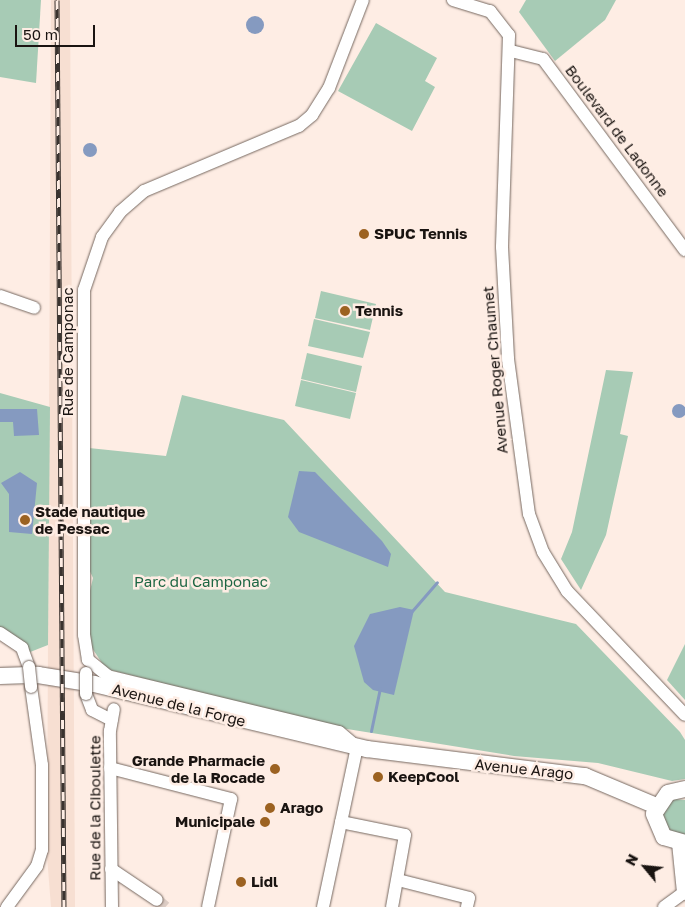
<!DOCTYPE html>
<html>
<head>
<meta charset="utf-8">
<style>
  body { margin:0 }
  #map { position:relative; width:685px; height:907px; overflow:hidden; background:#feede4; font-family:"Golos Text",sans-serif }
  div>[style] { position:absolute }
  .built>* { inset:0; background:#f7dfd2 }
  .green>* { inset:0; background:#a7cbb5 }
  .water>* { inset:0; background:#859ac0 }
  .round { border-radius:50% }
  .stream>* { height:3px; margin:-1.5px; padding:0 1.5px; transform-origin:1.5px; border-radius:1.5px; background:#859ac0 }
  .minor-tunnel>* { height:12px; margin-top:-6px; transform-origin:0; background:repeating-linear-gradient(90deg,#dcccc4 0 12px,transparent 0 18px) }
  .roads { filter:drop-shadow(0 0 1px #766860) drop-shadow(0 0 1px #766860) }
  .minor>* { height:12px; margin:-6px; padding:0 6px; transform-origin:6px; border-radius:6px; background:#fff }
  .major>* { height:16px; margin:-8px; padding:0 8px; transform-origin:8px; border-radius:8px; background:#fff }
  .rail>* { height:5px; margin-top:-2.5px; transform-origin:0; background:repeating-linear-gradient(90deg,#feede4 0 9px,#3a332f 0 18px); box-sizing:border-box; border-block:1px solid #3a332f }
  .bridges { filter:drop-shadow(0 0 1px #766860) drop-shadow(0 0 1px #766860) }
  .minor-bridge>* { height:12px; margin:-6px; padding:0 6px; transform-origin:6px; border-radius:6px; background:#fff }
  .dots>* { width:14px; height:14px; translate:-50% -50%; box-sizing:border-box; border:2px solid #feede4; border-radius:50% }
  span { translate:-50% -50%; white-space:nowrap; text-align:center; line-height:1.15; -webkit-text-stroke:5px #feede4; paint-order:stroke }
  .street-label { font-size:15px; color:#1a1411 }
  .poi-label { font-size:15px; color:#1a1411; font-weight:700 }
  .left { translate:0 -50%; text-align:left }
  .right { translate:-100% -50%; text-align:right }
  .park-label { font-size:15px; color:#1d6643 }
  .north { position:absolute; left:620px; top:842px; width:50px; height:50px; -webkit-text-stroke:4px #feede4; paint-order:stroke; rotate:298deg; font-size:14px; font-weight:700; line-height:20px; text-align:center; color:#1a1411 }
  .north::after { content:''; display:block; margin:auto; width:18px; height:22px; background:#1a1411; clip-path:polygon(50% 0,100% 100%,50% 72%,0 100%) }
  .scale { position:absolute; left:15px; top:25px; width:80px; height:22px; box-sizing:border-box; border:2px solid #1a1411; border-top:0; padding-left:6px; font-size:15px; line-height:18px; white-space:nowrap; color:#1a1411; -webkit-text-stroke:4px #feede4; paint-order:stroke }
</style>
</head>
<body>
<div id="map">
  <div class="built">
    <div style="clip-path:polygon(51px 0,70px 0,75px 907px,51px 907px,47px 856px)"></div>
  </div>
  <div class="green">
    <div style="clip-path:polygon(0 0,41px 0,36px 83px,0 77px)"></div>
    <div style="clip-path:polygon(526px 0,616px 0,605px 20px,555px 61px,519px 12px)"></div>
    <div style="clip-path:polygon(376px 23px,437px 58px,425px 81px,435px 87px,412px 131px,338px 91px)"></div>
    <div style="clip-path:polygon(321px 291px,376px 304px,370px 330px,315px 318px)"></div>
    <div style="clip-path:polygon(314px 319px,370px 332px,363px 358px,308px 346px)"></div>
    <div style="clip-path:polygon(307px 353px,362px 366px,356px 392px,301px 379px)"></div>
    <div style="clip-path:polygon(606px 370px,633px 372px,620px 434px,628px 436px,606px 535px,581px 590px,561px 559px,572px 532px)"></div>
    <div style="clip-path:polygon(301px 380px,356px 393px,350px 419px,295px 406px)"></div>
    <div style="clip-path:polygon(0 393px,50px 407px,48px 645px,25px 654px,0 633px)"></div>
    <div style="clip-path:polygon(182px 395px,284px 420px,445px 592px,576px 624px,680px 732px,685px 740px,685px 779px,672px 781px,598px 763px,514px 756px,341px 728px,106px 669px,90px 645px,89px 595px,93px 578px,88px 567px,89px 448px,166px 456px)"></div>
    <div style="clip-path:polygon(685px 644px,685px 700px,667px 680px)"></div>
    <div style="clip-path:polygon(674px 799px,685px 800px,685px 835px,669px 834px,660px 811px)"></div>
  </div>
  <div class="water">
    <div class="round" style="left:246px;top:16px;width:18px;height:18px"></div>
    <div class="round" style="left:83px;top:143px;width:14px;height:14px"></div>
    <div class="round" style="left:672px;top:404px;width:14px;height:14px"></div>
    <div style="clip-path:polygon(0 409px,37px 409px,39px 435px,14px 436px,13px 422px,0 422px)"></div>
    <div style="clip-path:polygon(299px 471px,315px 472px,382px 541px,391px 554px,388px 567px,299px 532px,288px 517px)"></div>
    <div style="clip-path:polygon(20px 472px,37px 483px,32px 534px,9px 532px,9px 494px,1px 483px)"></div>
    <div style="clip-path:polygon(400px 607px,414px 610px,394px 695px,373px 690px,364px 682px,354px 646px,370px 614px)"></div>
  </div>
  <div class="stream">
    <div style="left:412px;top:611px;width:38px;rotate:-49deg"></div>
    <div style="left:371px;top:731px;width:44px;rotate:-78.2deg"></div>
  </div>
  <div class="minor-tunnel">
    <div style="left:157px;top:900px;width:11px;rotate:41deg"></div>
  </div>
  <div class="roads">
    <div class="minor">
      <div style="left:453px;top:0;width:39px;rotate:17deg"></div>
      <div style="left:490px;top:11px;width:31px;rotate:52deg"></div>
      <div style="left:509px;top:35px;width:212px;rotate:91.9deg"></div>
      <div style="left:502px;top:247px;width:112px;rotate:86.9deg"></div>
      <div style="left:508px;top:359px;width:156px;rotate:82.3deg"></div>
      <div style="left:529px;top:514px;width:40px;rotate:69.8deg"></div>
      <div style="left:543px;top:552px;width:46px;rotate:58.4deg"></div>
      <div style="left:567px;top:591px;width:171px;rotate:46.4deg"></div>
      <div style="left:511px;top:51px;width:33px;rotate:14deg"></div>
      <div style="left:543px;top:59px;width:238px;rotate:53.4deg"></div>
      <div style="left:0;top:296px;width:36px;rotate:19deg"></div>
      <div style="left:0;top:633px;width:27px;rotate:34deg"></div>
      <div style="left:22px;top:648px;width:20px;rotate:70deg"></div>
      <div style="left:86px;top:694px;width:17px;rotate:69deg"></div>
      <div style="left:92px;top:710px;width:22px;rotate:27deg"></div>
      <div style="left:110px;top:768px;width:125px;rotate:14.4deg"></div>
      <div style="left:231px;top:799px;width:110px;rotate:102deg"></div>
      <div style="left:341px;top:822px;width:65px;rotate:11.5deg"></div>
      <div style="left:405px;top:835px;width:73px;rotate:100.2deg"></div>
      <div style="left:111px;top:869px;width:55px;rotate:34deg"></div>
      <div style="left:398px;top:880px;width:73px;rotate:14.2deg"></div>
      <div style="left:469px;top:898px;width:9px;rotate:103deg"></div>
      <div style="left:7px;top:907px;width:51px;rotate:-53.8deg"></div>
      <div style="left:37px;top:866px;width:17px;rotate:-73deg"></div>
      <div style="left:42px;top:850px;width:85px;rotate:-90deg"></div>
      <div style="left:42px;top:765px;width:79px;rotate:-98deg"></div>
      <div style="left:112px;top:907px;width:176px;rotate:-90.7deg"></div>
      <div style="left:110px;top:731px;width:22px;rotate:-80deg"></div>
      <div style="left:323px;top:907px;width:164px;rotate:-78deg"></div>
      <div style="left:357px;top:747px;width:23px;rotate:-140deg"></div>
      <div style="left:339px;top:732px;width:238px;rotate:-166.4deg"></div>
      <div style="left:108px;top:676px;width:26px;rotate:-141deg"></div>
      <div style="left:88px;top:660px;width:25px;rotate:-99deg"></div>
      <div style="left:84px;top:635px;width:345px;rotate:-90deg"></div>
      <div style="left:84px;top:290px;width:56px;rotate:-71.2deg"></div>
      <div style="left:102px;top:237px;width:31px;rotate:-54deg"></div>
      <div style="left:120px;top:212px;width:32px;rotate:-41deg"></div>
      <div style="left:144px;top:191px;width:168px;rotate:-22.8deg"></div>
      <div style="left:299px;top:126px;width:17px;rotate:-40deg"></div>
      <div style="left:312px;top:115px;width:32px;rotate:-58deg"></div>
      <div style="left:329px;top:88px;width:94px;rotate:-68.9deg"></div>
      <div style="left:664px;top:907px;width:26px;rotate:-36deg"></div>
    </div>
    <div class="major">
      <div style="left:0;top:676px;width:38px;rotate:-2deg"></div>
      <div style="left:38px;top:675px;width:57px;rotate:9.1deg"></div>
      <div style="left:94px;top:684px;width:281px;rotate:13.4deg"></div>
      <div style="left:367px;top:749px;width:220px;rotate:7.1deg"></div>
      <div style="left:585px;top:776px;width:77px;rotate:22.9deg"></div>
      <div style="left:685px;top:789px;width:17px;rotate:167deg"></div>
      <div style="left:668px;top:793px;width:25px;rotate:124deg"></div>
      <div style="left:654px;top:814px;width:25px;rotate:67deg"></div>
      <div style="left:664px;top:837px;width:22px;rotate:16deg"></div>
      <div style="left:680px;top:843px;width:49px;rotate:84.2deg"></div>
    </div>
  </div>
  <div class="rail">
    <div style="left:57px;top:0;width:907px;rotate:89.56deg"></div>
  </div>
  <div class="bridges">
    <div class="minor-bridge">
      <div style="left:29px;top:667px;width:20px;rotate:84deg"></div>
      <div style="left:86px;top:673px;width:21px;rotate:90deg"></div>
    </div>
  </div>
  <div class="dots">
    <div style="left:364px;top:234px;background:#9c6221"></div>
    <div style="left:345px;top:311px;background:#9c6221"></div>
    <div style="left:25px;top:520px;background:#9c6221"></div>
    <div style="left:275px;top:769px;background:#9c6221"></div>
    <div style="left:378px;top:777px;background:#9c6221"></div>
    <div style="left:270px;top:808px;background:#9c6221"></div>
    <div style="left:265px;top:822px;background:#9c6221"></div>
    <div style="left:241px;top:882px;background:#9c6221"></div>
  </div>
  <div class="street-label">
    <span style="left:617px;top:131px;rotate:53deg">Boulevard de Ladonne</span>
    <span style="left:68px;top:352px;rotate:-90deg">Rue de Camponac</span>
    <span style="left:495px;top:370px;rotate:-95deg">Avenue Roger Chaumet</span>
    <span style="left:179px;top:705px;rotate:14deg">Avenue de la Forge</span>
    <span style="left:524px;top:769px;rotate:6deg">Avenue Arago</span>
    <span style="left:95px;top:808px;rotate:-90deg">Rue de la Ciboulette</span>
  </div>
  <div class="poi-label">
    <span class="left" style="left:374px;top:234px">SPUC Tennis</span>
    <span class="left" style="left:355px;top:311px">Tennis</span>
    <span class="left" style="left:35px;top:520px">Stade nautique<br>de Pessac</span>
    <span class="right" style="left:265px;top:769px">Grande Pharmacie<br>de la Rocade</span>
    <span class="left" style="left:388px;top:777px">KeepCool</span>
    <span class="left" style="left:280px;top:808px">Arago</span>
    <span class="right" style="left:255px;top:822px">Municipale</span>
    <span class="left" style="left:251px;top:882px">Lidl</span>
  </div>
  <div class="park-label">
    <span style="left:201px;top:582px">Parc du Camponac</span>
  </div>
  <div class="north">N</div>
  <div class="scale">50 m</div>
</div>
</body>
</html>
